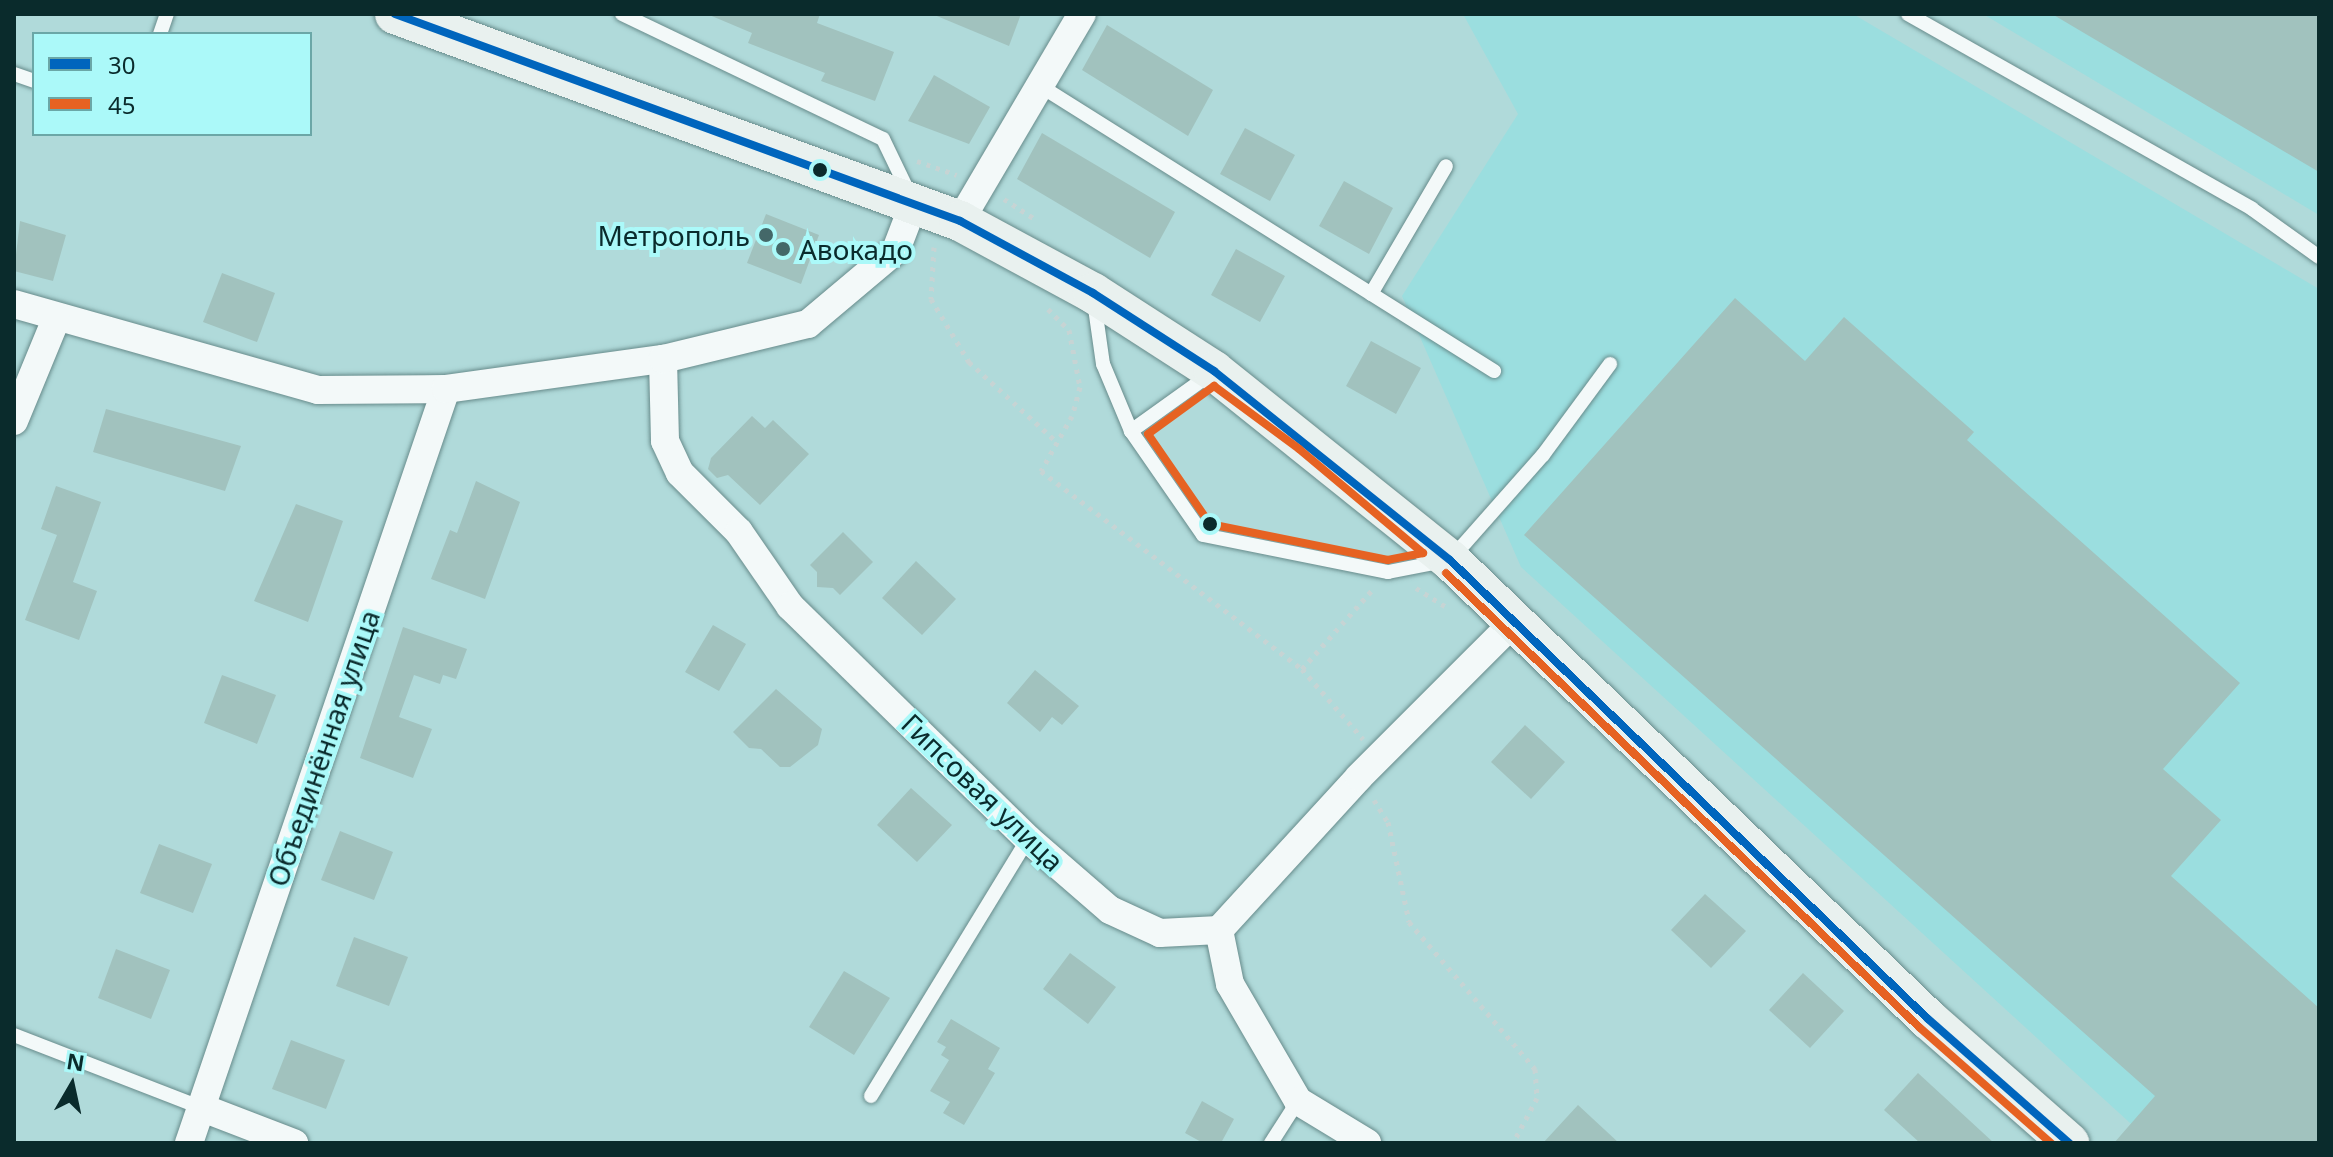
<!DOCTYPE html>
<html>
<head>
<meta charset="utf-8">
<style>
  body { margin:0 }
  #map { position:relative; width:2333px; height:1157px; overflow:hidden; background:#b0dada; font-family:"Noto Sans",sans-serif }
  div>[style] { position:absolute }
  .built>* { inset:0; background:#9bdedf }
  .building>* { inset:0; background:#a1c2be }
  .path>* { height:5px; margin-top:-2.5px; transform-origin:0; background:repeating-linear-gradient(90deg,#c6d4d4 0 4px,transparent 0 10px) }
  .roads { filter:drop-shadow(0 0 2px #678b8b) drop-shadow(0 0 2px #678b8b) }
  .service>* { height:14px; margin:-7px; padding:0 7px; transform-origin:7px; border-radius:7px; background:#f3f9f9 }
  .minor>* { height:28px; margin:-14px; padding:0 14px; transform-origin:14px; border-radius:14px; background:#f3f9f9 }
  .secondary>* { height:40px; margin:-20px; padding:0 20px; transform-origin:20px; border-radius:20px; background:#e9f1ef }
  .bus-1>* { height:8px; margin:-4px; padding:0 4px; transform-origin:4px; border-radius:4px; background:#0065bd }
  .bus-2>* { height:8px; margin:-4px; padding:0 4px; transform-origin:4px; border-radius:4px; background:#e66222 }
  .dots>* { width:22px; height:22px; translate:-50% -50%; box-sizing:border-box; border:4px solid #abf9f9; border-radius:50% }
  span { translate:-50% -50%; white-space:nowrap; text-align:center; line-height:1.15; -webkit-text-stroke:8px #abf9f9; paint-order:stroke }
  .poi-label { font-size:28px; color:#0a2b2c }
  .right { translate:-100% -50%; text-align:right }
  .left { translate:0 -50%; text-align:left }
  .street-label { font-size:28px; color:#0a2b2c }
  .frame { position:absolute; inset:0; border:16px solid #0a2b2c; pointer-events:none }
  .legend { position:absolute; left:32px; top:32px; width:280px; height:104px; box-sizing:border-box; background:#abf9f9; border:2px solid #6ba7a7; margin:0; padding:10px 14px; list-style:none; font-size:24px; color:#0a2b2c }
  .legend li { display:flex; align-items:center; gap:16px; height:40px }
  .legend b { width:40px; border:2px solid #6ba7a7 }
  .north { position:absolute; left:32px; top:1045px; width:80px; height:80px; -webkit-text-stroke:6px #abf9f9; paint-order:stroke; rotate:9deg; font-size:22px; font-weight:700; line-height:32px; text-align:center; color:#0a2b2c }
  .north::after { content:''; display:block; margin:auto; width:28px; height:36px; background:#0a2b2c; clip-path:polygon(50% 0,100% 100%,50% 72%,0 100%) }
</style>
</head>
<body>
<div id="map">
  <div class="built">
    <div style="clip-path:polygon(1463px 14px,1853px 14px,2319px 289px,2319px 1143px,2152px 1143px,1521px 567px,1402px 296px,1518px 114px)"></div>
    <div style="clip-path:polygon(1983px 14px,2319px 14px,2319px 215px)"></div>
  </div>
  <div class="building">
    <div style="clip-path:polygon(707px 14px,820px 14px,817px 23px,894px 52px,875px 101px,821px 81px,825px 73px,748px 43px,752px 33px)"></div>
    <div style="clip-path:polygon(932px 14px,1021px 14px,1009px 46px)"></div>
    <div style="clip-path:polygon(2052px 14px,2319px 14px,2319px 172px)"></div>
    <div style="clip-path:polygon(1107px 25px,1213px 90px,1188px 136px,1082px 70px)"></div>
    <div style="clip-path:polygon(934px 75px,990px 107px,969px 144px,908px 121px)"></div>
    <div style="clip-path:polygon(1245px 128px,1295px 155px,1270px 201px,1220px 174px)"></div>
    <div style="clip-path:polygon(1042px 133px,1175px 212px,1150px 258px,1017px 179px)"></div>
    <div style="clip-path:polygon(1344px 181px,1393px 208px,1369px 254px,1319px 226px)"></div>
    <div style="clip-path:polygon(766px 214px,819px 235px,801px 284px,747px 263px)"></div>
    <div style="clip-path:polygon(20px 221px,66px 235px,53px 281px,14px 271px)"></div>
    <div style="clip-path:polygon(1236px 249px,1285px 276px,1260px 322px,1211px 295px)"></div>
    <div style="clip-path:polygon(222px 273px,275px 293px,257px 342px,203px 322px)"></div>
    <div style="clip-path:polygon(1735px 298px,1805px 361px,1844px 317px,1974px 432px,1967px 440px,2240px 683px,2163px 769px,2221px 820px,2171px 876px,2319px 1008px,2319px 1143px,2114px 1143px,2155px 1096px,1524px 535px)"></div>
    <div style="clip-path:polygon(1371px 341px,1421px 368px,1396px 414px,1346px 386px)"></div>
    <div style="clip-path:polygon(106px 409px,241px 446px,225px 491px,93px 452px)"></div>
    <div style="clip-path:polygon(752px 416px,765px 428px,773px 420px,809px 454px,760px 505px,728px 475px,717px 478px,708px 469px,711px 458px)"></div>
    <div style="clip-path:polygon(476px 481px,520px 502px,485px 599px,431px 579px,450px 530px,457px 533px)"></div>
    <div style="clip-path:polygon(56px 486px,101px 502px,73px 582px,97px 591px,79px 640px,25px 620px,57px 535px,41px 529px)"></div>
    <div style="clip-path:polygon(296px 504px,343px 521px,308px 622px,254px 601px)"></div>
    <div style="clip-path:polygon(843px 532px,873px 562px,840px 595px,833px 588px,817px 587px,817px 572px,810px 565px)"></div>
    <div style="clip-path:polygon(916px 561px,956px 599px,922px 635px,882px 598px)"></div>
    <div style="clip-path:polygon(713px 625px,746px 644px,719px 691px,685px 672px)"></div>
    <div style="clip-path:polygon(403px 627px,467px 649px,456px 679px,443px 675px,440px 684px,414px 675px,399px 717px,432px 729px,413px 778px,360px 758px)"></div>
    <div style="clip-path:polygon(1035px 670px,1079px 706px,1062px 725px,1052px 717px,1040px 732px,1007px 703px)"></div>
    <div style="clip-path:polygon(222px 675px,276px 695px,257px 744px,204px 723px)"></div>
    <div style="clip-path:polygon(776px 689px,822px 729px,818px 745px,790px 767px,780px 767px,761px 749px,749px 748px,733px 732px)"></div>
    <div style="clip-path:polygon(1525px 725px,1565px 762px,1531px 799px,1491px 762px)"></div>
    <div style="clip-path:polygon(911px 788px,952px 825px,917px 862px,877px 825px)"></div>
    <div style="clip-path:polygon(340px 831px,393px 852px,374px 900px,321px 880px)"></div>
    <div style="clip-path:polygon(159px 844px,212px 864px,193px 913px,140px 893px)"></div>
    <div style="clip-path:polygon(1705px 894px,1746px 931px,1711px 968px,1671px 930px)"></div>
    <div style="clip-path:polygon(354px 937px,408px 957px,389px 1006px,336px 986px)"></div>
    <div style="clip-path:polygon(116px 949px,170px 970px,151px 1019px,98px 998px)"></div>
    <div style="clip-path:polygon(1070px 953px,1116px 987px,1088px 1024px,1043px 989px)"></div>
    <div style="clip-path:polygon(844px 971px,890px 998px,854px 1055px,809px 1027px)"></div>
    <div style="clip-path:polygon(1803px 973px,1844px 1011px,1810px 1048px,1769px 1010px)"></div>
    <div style="clip-path:polygon(951px 1019px,1000px 1048px,988px 1069px,995px 1073px,964px 1125px,943px 1113px,950px 1102px,930px 1091px,949px 1060px,941px 1055px,946px 1047px,937px 1042px)"></div>
    <div style="clip-path:polygon(291px 1040px,345px 1060px,326px 1109px,272px 1089px)"></div>
    <div style="clip-path:polygon(1918px 1073px,1994px 1143px,1920px 1143px,1884px 1110px)"></div>
    <div style="clip-path:polygon(1202px 1101px,1234px 1119px,1221px 1143px,1203px 1143px,1185px 1133px)"></div>
    <div style="clip-path:polygon(1578px 1105px,1619px 1143px,1543px 1143px)"></div>
  </div>
  <div class="path">
    <div style="left:917px;top:161px;width:42px;rotate:19.3deg"></div>
    <div style="left:1004px;top:199px;width:38px;rotate:33deg"></div>
    <div style="left:934px;top:247px;width:52px;rotate:93.3deg"></div>
    <div style="left:931px;top:299px;width:74px;rotate:58.9deg"></div>
    <div style="left:969px;top:362px;width:119px;rotate:42.3deg"></div>
    <div style="left:1048px;top:309px;width:30px;rotate:45deg"></div>
    <div style="left:1069px;top:330px;width:58px;rotate:79.1deg"></div>
    <div style="left:1080px;top:387px;width:30px;rotate:105deg"></div>
    <div style="left:1072px;top:416px;width:63px;rotate:119.4deg"></div>
    <div style="left:1041px;top:471px;width:328px;rotate:37.2deg"></div>
    <div style="left:1302px;top:669px;width:93px;rotate:48.9deg"></div>
    <div style="left:1416px;top:588px;width:34px;rotate:32deg"></div>
    <div style="left:1302px;top:669px;width:107px;rotate:-48.4deg"></div>
    <div style="left:1374px;top:800px;width:26px;rotate:58deg"></div>
    <div style="left:1388px;top:822px;width:102px;rotate:78.1deg"></div>
    <div style="left:1409px;top:922px;width:194px;rotate:49.4deg"></div>
    <div style="left:1535px;top:1069px;width:29px;rotate:86deg"></div>
    <div style="left:1537px;top:1098px;width:51px;rotate:118.1deg"></div>
  </div>
  <div class="roads">
    <div class="service">
      <div style="left:622px;top:14px;width:289px;rotate:25.6deg"></div>
      <div style="left:883px;top:139px;width:62px;rotate:64.3deg"></div>
      <div style="left:1908px;top:14px;width:395px;rotate:29.5deg"></div>
      <div style="left:2252px;top:209px;width:82px;rotate:35.6deg"></div>
      <div style="left:160px;top:34px;width:21px;rotate:-71deg"></div>
      <div style="left:14px;top:74px;width:21px;rotate:19deg"></div>
      <div style="left:1042px;top:87px;width:534px;rotate:32.14deg"></div>
      <div style="left:1371px;top:294px;width:148px;rotate:-59.6deg"></div>
      <div style="left:1094px;top:301px;width:64px;rotate:81.9deg"></div>
      <div style="left:1103px;top:364px;width:73px;rotate:67.3deg"></div>
      <div style="left:1212px;top:373px;width:100px;rotate:144.4deg"></div>
      <div style="left:1131px;top:431px;width:126px;rotate:55.3deg"></div>
      <div style="left:1203px;top:535px;width:189px;rotate:11.3deg"></div>
      <div style="left:1388px;top:572px;width:63px;rotate:-11deg"></div>
      <div style="left:1450px;top:560px;width:140px;rotate:-48.5deg"></div>
      <div style="left:1543px;top:455px;width:113px;rotate:-53.6deg"></div>
      <div style="left:14px;top:1035px;width:199px;rotate:21.2deg"></div>
      <div style="left:871px;top:1096px;width:301px;rotate:-58.6deg"></div>
      <div style="left:1271px;top:1143px;width:50px;rotate:-57.3deg"></div>
    </div>
    <div class="minor">
      <div style="left:960px;top:221px;width:240px;rotate:-59.5deg"></div>
      <div style="left:14px;top:304px;width:316px;rotate:15.8deg"></div>
      <div style="left:318px;top:390px;width:128px;rotate:-0.4deg"></div>
      <div style="left:446px;top:389px;width:797px;rotate:108.82deg"></div>
      <div style="left:663px;top:359px;width:82px;rotate:88.6deg"></div>
      <div style="left:665px;top:441px;width:35px;rotate:65deg"></div>
      <div style="left:680px;top:473px;width:83px;rotate:45deg"></div>
      <div style="left:739px;top:532px;width:90px;rotate:55.4deg"></div>
      <div style="left:790px;top:606px;width:333px;rotate:44.4deg"></div>
      <div style="left:1028px;top:839px;width:108px;rotate:40.9deg"></div>
      <div style="left:1110px;top:910px;width:55px;rotate:24.7deg"></div>
      <div style="left:1160px;top:933px;width:59px;rotate:-2.9deg"></div>
      <div style="left:1219px;top:930px;width:55px;rotate:78.5deg"></div>
      <div style="left:1230px;top:984px;width:135px;rotate:59.8deg"></div>
      <div style="left:1298px;top:1101px;width:81px;rotate:31.3deg"></div>
      <div style="left:446px;top:389px;width:219px;rotate:-7.9deg"></div>
      <div style="left:663px;top:359px;width:149px;rotate:-13.6deg"></div>
      <div style="left:808px;top:324px;width:115px;rotate:-40.1deg"></div>
      <div style="left:896px;top:250px;width:50px;rotate:-69deg"></div>
      <div style="left:14px;top:421px;width:110px;rotate:-67.6deg"></div>
      <div style="left:1219px;top:930px;width:207px;rotate:-47.5deg"></div>
      <div style="left:1359px;top:777px;width:222px;rotate:-45deg"></div>
      <div style="left:200px;top:1107px;width:101px;rotate:21deg"></div>
    </div>
    <div class="secondary">
      <div style="left:395px;top:14px;width:602px;rotate:20.12deg"></div>
      <div style="left:960px;top:221px;width:151px;rotate:28.4deg"></div>
      <div style="left:1093px;top:293px;width:144px;rotate:32.8deg"></div>
      <div style="left:1214px;top:371px;width:302px;rotate:38.7deg"></div>
      <div style="left:1450px;top:560px;width:663px;rotate:43.84deg"></div>
      <div style="left:1928px;top:1019px;width:188px;rotate:41.3deg"></div>
    </div>
  </div>
  <div class="bus-1">
    <div style="left:395px;top:14px;width:602px;rotate:20.12deg"></div>
    <div style="left:960px;top:221px;width:151px;rotate:28.4deg"></div>
    <div style="left:1093px;top:293px;width:144px;rotate:32.8deg"></div>
    <div style="left:1214px;top:371px;width:302px;rotate:38.7deg"></div>
    <div style="left:1450px;top:560px;width:663px;rotate:43.84deg"></div>
    <div style="left:1928px;top:1019px;width:188px;rotate:41.3deg"></div>
  </div>
  <div class="bus-2">
    <div style="left:1214px;top:386px;width:106px;rotate:36.5deg"></div>
    <div style="left:1299px;top:449px;width:162px;rotate:40deg"></div>
    <div style="left:1423px;top:553px;width:36px;rotate:169deg"></div>
    <div style="left:1388px;top:560px;width:182px;rotate:-168.6deg"></div>
    <div style="left:1210px;top:524px;width:109px;rotate:-124.6deg"></div>
    <div style="left:1148px;top:434px;width:82px;rotate:-36deg"></div>
    <div style="left:1446px;top:573px;width:657px;rotate:43.83deg"></div>
    <div style="left:1920px;top:1028px;width:174px;rotate:41.3deg"></div>
  </div>
  <div class="dots">
    <div style="left:820px;top:170px;background:#0a2b2c"></div>
    <div style="left:766px;top:235px;background:#446869"></div>
    <div style="left:783px;top:249px;background:#446869"></div>
    <div style="left:1210px;top:524px;background:#0a2b2c"></div>
  </div>
  <div class="poi-label">
    <span class="right" style="left:750px;top:235px">Метрополь</span>
    <span class="left" style="left:799px;top:249px">Авокадо</span>
  </div>
  <div class="street-label">
    <span style="left:323px;top:748px;rotate:-71deg">Объединённая улица</span>
    <span style="left:983px;top:792px;rotate:44deg">Гипсовая улица</span>
  </div>
  <div class="frame"></div>
  <ul class="legend">
  <li><b style="height:10px;background:#0065bd"></b>30</li>
  <li><b style="height:10px;background:#e66222"></b>45</li>
  </ul>
  <div class="north">N</div>
</div>
</body>
</html>
